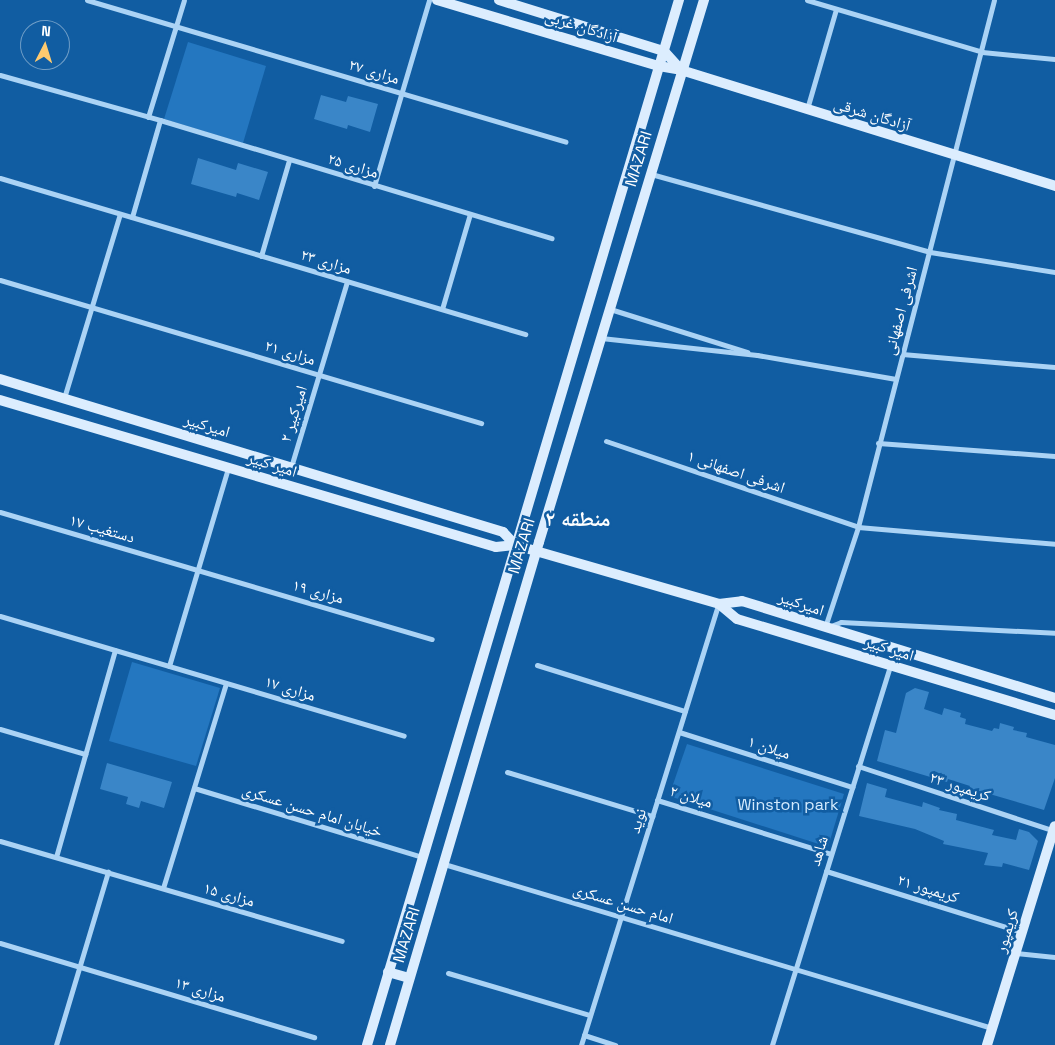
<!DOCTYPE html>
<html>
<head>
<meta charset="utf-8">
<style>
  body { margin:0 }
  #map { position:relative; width:1055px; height:1045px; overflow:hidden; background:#115da2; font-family:"Space Grotesk","Noto Naskh Arabic",sans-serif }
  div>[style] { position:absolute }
  .green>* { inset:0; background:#2477c0 }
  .building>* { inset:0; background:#3a86c8 }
  .street>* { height:5px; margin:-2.5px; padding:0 2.5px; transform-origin:2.5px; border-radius:2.5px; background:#abd3f5 }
  .secondary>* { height:10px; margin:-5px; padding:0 5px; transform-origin:5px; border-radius:5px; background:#dcedfe }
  span { translate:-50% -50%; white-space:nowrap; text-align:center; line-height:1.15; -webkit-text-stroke:5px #115da2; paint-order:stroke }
  .street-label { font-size:16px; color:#fff }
  .park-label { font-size:16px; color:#d4ebfe }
  .district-label { font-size:21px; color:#fff; font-weight:700 }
  .north { position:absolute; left:20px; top:20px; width:50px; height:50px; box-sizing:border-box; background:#115da2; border:1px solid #709ec7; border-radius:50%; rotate:5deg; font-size:14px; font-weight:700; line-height:20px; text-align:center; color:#fff }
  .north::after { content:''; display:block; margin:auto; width:18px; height:22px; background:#ffca6f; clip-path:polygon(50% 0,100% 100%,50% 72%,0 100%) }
</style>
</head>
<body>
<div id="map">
  <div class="green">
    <div style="clip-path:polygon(188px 42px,266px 66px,243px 143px,164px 119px)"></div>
    <div style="clip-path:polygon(132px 662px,220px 688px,196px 766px,109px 741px)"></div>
    <div style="clip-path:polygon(687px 744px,844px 794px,828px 847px,669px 796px)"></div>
  </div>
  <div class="building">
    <div style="clip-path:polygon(321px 95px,346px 102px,348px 96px,378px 104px,370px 132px,348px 125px,347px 129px,314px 119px)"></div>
    <div style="clip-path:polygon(198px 158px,236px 170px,238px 163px,268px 172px,259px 200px,237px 193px,236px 197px,191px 184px)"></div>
    <div style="clip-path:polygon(915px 688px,929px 692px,924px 709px,942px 715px,944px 708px,961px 713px,960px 717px,966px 719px,965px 724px,992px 731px,994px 728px,999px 729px,1000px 723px,1014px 727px,1013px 730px,1027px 733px,1026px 737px,1055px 745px,1055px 778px,1044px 810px,969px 788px,970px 786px,948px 779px,947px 782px,877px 761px,885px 730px,896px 733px,906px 693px)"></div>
    <div style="clip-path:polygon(107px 763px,172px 782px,164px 808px,141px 801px,139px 808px,126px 804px,128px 797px,100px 789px)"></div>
    <div style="clip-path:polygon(867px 783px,887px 789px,885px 797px,922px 807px,923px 802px,940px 808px,939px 810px,957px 814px,956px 820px,994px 830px,992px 835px,1016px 840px,1019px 829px,1029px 832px,1038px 841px,1029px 870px,1003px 863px,1002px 867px,984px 865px,988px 853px,943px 844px,944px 841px,915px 829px,859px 816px)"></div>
  </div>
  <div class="street">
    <div style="left:87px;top:0;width:499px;rotate:16.5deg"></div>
    <div style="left:807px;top:0;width:183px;rotate:16.5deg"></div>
    <div style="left:982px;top:52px;width:73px;rotate:5.5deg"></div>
    <div style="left:0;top:75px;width:166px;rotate:15.7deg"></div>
    <div style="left:160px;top:120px;width:409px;rotate:16.8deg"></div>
    <div style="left:807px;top:109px;width:104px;rotate:-73.8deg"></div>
    <div style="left:148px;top:117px;width:122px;rotate:-72.9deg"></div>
    <div style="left:651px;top:174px;width:290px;rotate:15.6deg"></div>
    <div style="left:930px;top:252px;width:127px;rotate:9.1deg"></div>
    <div style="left:0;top:178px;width:548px;rotate:16.55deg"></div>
    <div style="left:374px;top:186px;width:194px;rotate:-73.5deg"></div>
    <div style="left:132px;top:217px;width:101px;rotate:-73.9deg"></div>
    <div style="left:261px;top:256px;width:100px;rotate:-73.7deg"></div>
    <div style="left:0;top:280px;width:502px;rotate:16.56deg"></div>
    <div style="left:442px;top:309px;width:99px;rotate:-73.6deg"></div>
    <div style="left:610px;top:309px;width:144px;rotate:17.4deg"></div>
    <div style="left:601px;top:338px;width:157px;rotate:6.2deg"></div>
    <div style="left:757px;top:355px;width:141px;rotate:9.8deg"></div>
    <div style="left:902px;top:354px;width:154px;rotate:4.9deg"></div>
    <div style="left:64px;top:398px;width:192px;rotate:-73.1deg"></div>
    <div style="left:606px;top:441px;width:266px;rotate:18.8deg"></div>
    <div style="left:858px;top:527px;width:198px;rotate:4.9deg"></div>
    <div style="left:878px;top:443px;width:177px;rotate:4.2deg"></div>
    <div style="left:291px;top:467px;width:194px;rotate:-73.2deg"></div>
    <div style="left:0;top:512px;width:450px;rotate:16.4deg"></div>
    <div style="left:0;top:616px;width:421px;rotate:16.5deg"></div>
    <div style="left:825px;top:627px;width:105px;rotate:-71.7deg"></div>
    <div style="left:858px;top:527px;width:544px;rotate:-75.53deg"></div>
    <div style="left:828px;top:627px;width:14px;rotate:-21deg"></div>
    <div style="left:841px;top:622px;width:214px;rotate:2.9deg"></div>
    <div style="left:537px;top:665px;width:155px;rotate:17.3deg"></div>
    <div style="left:169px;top:666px;width:207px;rotate:-73.4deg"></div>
    <div style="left:0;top:729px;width:89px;rotate:16.4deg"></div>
    <div style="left:679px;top:732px;width:182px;rotate:17.6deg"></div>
    <div style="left:858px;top:766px;width:207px;rotate:18.3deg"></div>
    <div style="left:507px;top:772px;width:152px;rotate:16.9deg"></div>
    <div style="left:194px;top:788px;width:238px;rotate:16.8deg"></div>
    <div style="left:657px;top:800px;width:182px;rotate:17.2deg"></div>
    <div style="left:0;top:841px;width:356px;rotate:16.3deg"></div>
    <div style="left:56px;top:857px;width:215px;rotate:-74.1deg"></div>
    <div style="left:444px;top:864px;width:572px;rotate:16.66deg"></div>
    <div style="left:826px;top:871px;width:205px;rotate:17.3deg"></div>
    <div style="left:163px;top:888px;width:214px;rotate:-72.9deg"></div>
    <div style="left:0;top:943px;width:328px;rotate:16.7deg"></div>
    <div style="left:1016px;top:953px;width:39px;rotate:6deg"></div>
    <div style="left:448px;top:973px;width:148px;rotate:16.5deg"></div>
    <div style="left:584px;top:1035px;width:33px;rotate:18deg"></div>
    <div style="left:56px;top:1045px;width:181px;rotate:-73.3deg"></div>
    <div style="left:581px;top:1045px;width:461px;rotate:-72.7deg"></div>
    <div style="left:772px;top:1045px;width:398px;rotate:-72.7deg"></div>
  </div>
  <div class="secondary">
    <div style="left:437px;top:0;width:232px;rotate:16.6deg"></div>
    <div style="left:659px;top:66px;width:22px;rotate:10deg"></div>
    <div style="left:681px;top:70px;width:392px;rotate:17.2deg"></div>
    <div style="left:499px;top:0;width:173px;rotate:17.2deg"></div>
    <div style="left:664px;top:51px;width:25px;rotate:48deg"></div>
    <div style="left:0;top:379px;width:526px;rotate:16.92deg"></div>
    <div style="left:503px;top:532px;width:18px;rotate:47deg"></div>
    <div style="left:0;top:400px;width:517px;rotate:16.51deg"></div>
    <div style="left:496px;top:547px;width:19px;rotate:-6deg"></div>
    <div style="left:515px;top:545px;width:212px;rotate:16.1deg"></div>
    <div style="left:719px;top:604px;width:23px;rotate:-7deg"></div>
    <div style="left:742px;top:601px;width:328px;rotate:17.2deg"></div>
    <div style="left:719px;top:604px;width:23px;rotate:40deg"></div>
    <div style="left:737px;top:619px;width:332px;rotate:16.8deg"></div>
    <div style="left:388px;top:972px;width:22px;rotate:16deg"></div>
    <div style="left:367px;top:1045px;width:1091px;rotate:-73.38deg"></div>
    <div style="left:390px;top:1045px;width:525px;rotate:-73.5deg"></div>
    <div style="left:539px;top:542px;width:567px;rotate:-73.07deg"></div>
    <div style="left:987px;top:1045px;width:229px;rotate:-72.8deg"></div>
  </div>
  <div class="street-label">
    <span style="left:581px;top:27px;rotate:17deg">آزادگان غربی</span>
    <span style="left:374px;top:72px;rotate:17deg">مزاری ۲۷</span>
    <span style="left:872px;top:115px;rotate:17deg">آزادگان شرقی</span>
    <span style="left:639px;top:159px;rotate:-73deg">MAZARI</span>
    <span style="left:353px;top:166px;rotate:17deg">مزاری ۲۵</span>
    <span style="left:326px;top:262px;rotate:17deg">مزاری ۲۳</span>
    <span style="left:901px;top:311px;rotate:-75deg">اشرفی اصفهانی</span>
    <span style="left:290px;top:353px;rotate:17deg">مزاری ۲۱</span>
    <span style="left:294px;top:414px;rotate:-73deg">امیرکبیر ۲</span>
    <span style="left:207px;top:426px;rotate:17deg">امیرکبیر</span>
    <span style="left:272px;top:465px;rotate:17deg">امیر کبیر</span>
    <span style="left:736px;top:472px;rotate:19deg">اشرفی اصفهانی ۱</span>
    <span style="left:102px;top:529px;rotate:16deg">دستغیب ۱۷</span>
    <span style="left:522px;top:546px;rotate:-73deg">MAZARI</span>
    <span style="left:318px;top:592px;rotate:16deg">مزاری ۱۹</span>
    <span style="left:801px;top:604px;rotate:18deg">امیرکبیر</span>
    <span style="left:889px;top:649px;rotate:17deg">امیر کبیر</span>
    <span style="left:290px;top:689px;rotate:17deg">مزاری ۱۷</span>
    <span style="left:769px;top:748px;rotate:18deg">میلان ۱</span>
    <span style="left:960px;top:787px;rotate:18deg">کریمپور ۲۳</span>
    <span style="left:691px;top:797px;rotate:17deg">میلان ۲</span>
    <span style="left:312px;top:811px;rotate:17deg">خیابان امام حسن عسکری</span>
    <span style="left:638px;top:821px;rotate:-73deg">نوید</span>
    <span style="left:819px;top:851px;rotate:-73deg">شاهد</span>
    <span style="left:928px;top:889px;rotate:17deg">کریمپور ۲۱</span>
    <span style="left:229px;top:895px;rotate:16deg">مزاری ۱۵</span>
    <span style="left:623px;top:904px;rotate:17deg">امام حسن عسکری</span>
    <span style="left:1007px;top:931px;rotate:-73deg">کریمپور</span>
    <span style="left:407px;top:935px;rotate:-73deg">MAZARI</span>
    <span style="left:200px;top:990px;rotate:17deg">مزاری ۱۳</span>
  </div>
  <div class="park-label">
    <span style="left:788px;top:805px">Winston park</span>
  </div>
  <div class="district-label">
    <span style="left:578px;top:519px">منطقه ۲</span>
  </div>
  <div class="north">N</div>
</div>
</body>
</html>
